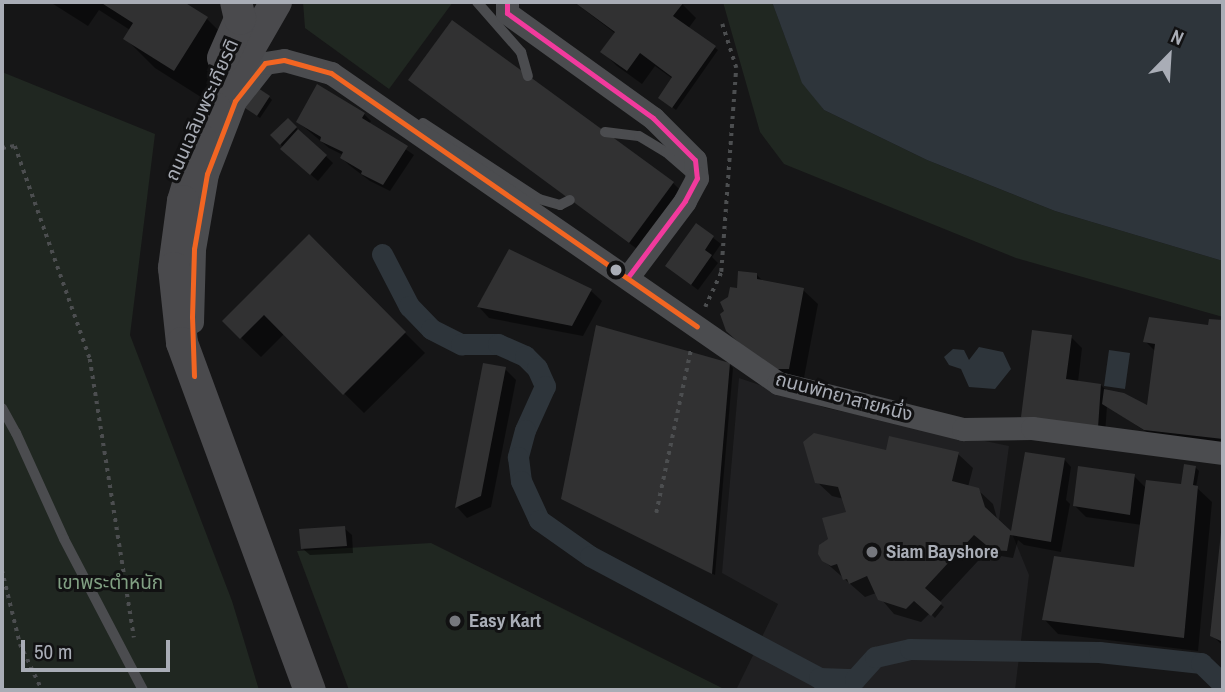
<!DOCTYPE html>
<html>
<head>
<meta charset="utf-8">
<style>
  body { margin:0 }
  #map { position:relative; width:1225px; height:692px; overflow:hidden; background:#161617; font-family:"Archivo Narrow","Noto Sans Thai",sans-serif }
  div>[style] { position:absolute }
  .built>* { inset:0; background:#202022 }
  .green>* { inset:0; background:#202721 }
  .water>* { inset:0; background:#2e353b }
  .shadow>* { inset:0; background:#0007 }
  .canal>* { height:21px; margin:-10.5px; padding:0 10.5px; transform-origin:10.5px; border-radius:10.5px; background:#2e353b }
  .building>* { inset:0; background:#313132 }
  .path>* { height:3.5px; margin-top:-1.75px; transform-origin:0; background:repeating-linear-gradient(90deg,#4c4e50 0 3.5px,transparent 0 8.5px) }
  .lane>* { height:10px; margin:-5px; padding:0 5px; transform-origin:5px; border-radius:5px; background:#4b4c4f }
  .street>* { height:23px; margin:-11.5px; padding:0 11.5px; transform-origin:11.5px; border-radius:11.5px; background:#4b4c4f }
  .secondary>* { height:32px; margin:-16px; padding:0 16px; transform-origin:16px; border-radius:16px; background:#4a4a4d }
  .bus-1>* { height:5px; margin:-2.5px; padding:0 2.5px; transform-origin:2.5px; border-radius:2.5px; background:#f13a9d }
  .bus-2>* { height:5px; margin:-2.5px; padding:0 2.5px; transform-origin:2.5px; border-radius:2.5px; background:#f26522 }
  .dots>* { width:19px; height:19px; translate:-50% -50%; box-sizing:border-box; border:4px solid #111112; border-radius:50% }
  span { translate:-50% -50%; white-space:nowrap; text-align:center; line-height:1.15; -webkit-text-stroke:6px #111112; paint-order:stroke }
  .street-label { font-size:19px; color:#a9adb6 }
  .poi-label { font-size:19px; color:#a9adb6; font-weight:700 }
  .left { translate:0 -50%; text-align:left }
  .park-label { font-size:19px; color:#81a083 }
  .frame { position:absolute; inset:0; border:4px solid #a9adb6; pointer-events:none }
  .north { position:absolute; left:1134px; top:21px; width:70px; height:70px; -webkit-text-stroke:5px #111112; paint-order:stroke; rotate:24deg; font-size:19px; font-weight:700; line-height:28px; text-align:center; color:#a9adb6 }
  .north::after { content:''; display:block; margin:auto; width:24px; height:32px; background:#a9adb6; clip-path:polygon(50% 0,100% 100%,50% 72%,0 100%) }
  .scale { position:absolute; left:21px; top:640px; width:149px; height:32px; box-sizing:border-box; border:4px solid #a9adb6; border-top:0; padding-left:9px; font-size:21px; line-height:24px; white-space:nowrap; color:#a9adb6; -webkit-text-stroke:5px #111112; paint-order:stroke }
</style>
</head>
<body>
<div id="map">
  <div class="built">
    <div style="clip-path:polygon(739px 378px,826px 408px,1009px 446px,999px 520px,1011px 531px,1029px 575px,1015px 690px,736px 690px,778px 604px,722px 573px)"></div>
  </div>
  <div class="green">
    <div style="clip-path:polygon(303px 2px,453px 2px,389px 89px,305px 28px)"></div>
    <div style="clip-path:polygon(723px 2px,772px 2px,800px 77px,824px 110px,927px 160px,1055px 211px,1223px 261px,1223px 317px,1016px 258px,784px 164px,760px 132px)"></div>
    <div style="clip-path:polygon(2px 72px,155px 134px,130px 335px,232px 601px,259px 690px,2px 690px)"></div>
    <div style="clip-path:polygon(431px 543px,726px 690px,349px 690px,297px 551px)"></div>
  </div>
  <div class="water">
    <div style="clip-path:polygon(772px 2px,1223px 2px,1223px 261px,1055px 211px,927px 160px,824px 110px,802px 83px)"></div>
    <div style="clip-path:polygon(979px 347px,1003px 352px,1011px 369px,995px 389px,969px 387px,961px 369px,949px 365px,944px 357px,953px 349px,964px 350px,969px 360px)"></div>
    <div style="clip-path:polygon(1109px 350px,1130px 353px,1125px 389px,1104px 386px)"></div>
  </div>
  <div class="shadow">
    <div style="clip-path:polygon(50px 2px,180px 2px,206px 18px,236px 48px,204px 99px,155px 68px,125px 38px,130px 30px,99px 10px,88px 26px)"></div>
    <div style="clip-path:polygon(574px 2px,680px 2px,696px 18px,688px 29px,718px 50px,676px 110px,663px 100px,673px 79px,655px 66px,642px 84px,617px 66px,603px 52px,616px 34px)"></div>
    <div style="clip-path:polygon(410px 80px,673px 183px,680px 190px,637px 249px)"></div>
    <div style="clip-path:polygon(269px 97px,272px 100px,260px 118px,250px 111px)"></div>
    <div style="clip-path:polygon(364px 114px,371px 121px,369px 124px,414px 155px,390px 191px,370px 181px,349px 165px,342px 158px,343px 155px,329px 148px,298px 122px)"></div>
    <div style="clip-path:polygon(288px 120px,333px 163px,318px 181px,290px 156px,273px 135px)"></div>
    <div style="clip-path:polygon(697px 225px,721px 244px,712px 257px,718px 263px,698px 290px,667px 266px)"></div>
    <div style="clip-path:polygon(309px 237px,425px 353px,364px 413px,284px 334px,261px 357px,224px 321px)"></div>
    <div style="clip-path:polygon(757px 275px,765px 283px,803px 290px,818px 304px,803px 383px,785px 382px,743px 346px,738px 290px)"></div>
    <div style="clip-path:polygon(591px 291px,602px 301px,583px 336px,489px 318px,479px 307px)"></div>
    <div style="clip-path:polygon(1210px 321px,1223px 322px,1223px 448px,1151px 435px,1107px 406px,1105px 434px,1034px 428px,1071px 337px,1082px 348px,1078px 382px,1101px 385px,1107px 391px,1149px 408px,1156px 352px,1145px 341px,1210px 327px)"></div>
    <div style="clip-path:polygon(729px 364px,733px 368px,715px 575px,563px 499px)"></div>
    <div style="clip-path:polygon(505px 369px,516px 380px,491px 507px,467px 518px,457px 507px)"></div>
    <div style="clip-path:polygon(887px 452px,958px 454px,973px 468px,968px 487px,978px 490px,993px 504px,998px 522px,1013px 534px,1064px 459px,1071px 467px,1066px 500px,1070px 504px,1061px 552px,1024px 545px,1018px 540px,1013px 558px,1001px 556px,990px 548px,939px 603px,944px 607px,935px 618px,930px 613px,921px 622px,894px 614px,876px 593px,865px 597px,823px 560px,830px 540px,848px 513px,844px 499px,832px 496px,817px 482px)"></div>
    <div style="clip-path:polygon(1195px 467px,1199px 471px,1196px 487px,1212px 502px,1198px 651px,1058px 634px,1044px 619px,1136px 569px,1142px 525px,1086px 517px,1075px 506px,1134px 476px,1146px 488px,1188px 486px)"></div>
    <div style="clip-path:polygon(344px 528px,352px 535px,353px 553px,310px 555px,302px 548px)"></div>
    <div style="clip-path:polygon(1223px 532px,1223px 646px,1212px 635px)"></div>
  </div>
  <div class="canal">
    <div style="left:382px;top:254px;width:59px;rotate:62.6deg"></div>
    <div style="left:409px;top:306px;width:32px;rotate:46deg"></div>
    <div style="left:431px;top:329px;width:34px;rotate:27deg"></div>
    <div style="left:461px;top:344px;width:37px"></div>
    <div style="left:498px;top:344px;width:30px;rotate:24deg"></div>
    <div style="left:525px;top:356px;width:17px;rotate:45deg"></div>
    <div style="left:537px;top:368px;width:20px;rotate:66deg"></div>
    <div style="left:545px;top:386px;width:48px;rotate:114.4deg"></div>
    <div style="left:525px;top:430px;width:28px;rotate:105deg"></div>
    <div style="left:518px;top:457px;width:24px;rotate:83deg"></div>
    <div style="left:521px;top:481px;width:43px;rotate:65.2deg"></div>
    <div style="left:539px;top:520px;width:62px;rotate:35.2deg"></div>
    <div style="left:590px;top:556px;width:259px;rotate:28deg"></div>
    <div style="left:819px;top:678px;width:36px;rotate:2deg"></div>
    <div style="left:855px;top:679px;width:30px;rotate:-48deg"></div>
    <div style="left:875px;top:657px;width:36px;rotate:-13deg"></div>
    <div style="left:910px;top:649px;width:189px;rotate:0.9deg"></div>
    <div style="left:1099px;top:652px;width:103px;rotate:6.2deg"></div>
    <div style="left:1201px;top:663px;width:30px;rotate:44deg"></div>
  </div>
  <div class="building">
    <div style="clip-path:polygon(100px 2px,184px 2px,208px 17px,174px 71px,123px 39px,133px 23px)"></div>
    <div style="clip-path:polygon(574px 2px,684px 2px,673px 16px,716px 46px,672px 108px,658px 98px,672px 77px,640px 53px,627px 71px,600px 52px,615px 32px)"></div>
    <div style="clip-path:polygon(452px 20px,674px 182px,629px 243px,408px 80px)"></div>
    <div style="clip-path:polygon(317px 84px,365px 113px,362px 118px,408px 146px,383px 185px,361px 174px,362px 171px,340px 158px,343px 152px,320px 141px,321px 137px,296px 122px)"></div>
    <div style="clip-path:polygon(258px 88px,270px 96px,257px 116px,245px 108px)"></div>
    <div style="clip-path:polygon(288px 118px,297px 127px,280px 145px,270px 135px)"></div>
    <div style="clip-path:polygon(298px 129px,327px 155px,310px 175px,280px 149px)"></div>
    <div style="clip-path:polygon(696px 223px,714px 236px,705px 250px,712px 255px,691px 285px,665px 266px)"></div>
    <div style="clip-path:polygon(309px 234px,406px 332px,343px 395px,264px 315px,240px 339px,222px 321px)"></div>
    <div style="clip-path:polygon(509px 249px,592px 289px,572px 326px,477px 307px)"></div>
    <div style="clip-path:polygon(738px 271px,757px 273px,757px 279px,804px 288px,789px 369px,768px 369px,726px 331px,720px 314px,724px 311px,720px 302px,728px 297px,730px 287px,737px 288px)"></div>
    <div style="clip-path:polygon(1149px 317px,1208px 325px,1209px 319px,1223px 320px,1223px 439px,1144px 430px,1102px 404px,1104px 389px,1124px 393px,1147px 405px,1155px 344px,1143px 342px)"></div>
    <div style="clip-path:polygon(596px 325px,730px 363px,712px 574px,561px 499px)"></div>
    <div style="clip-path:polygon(1032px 330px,1072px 335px,1066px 379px,1101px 384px,1098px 428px,1021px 417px)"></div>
    <div style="clip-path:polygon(483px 363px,506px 367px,481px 496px,455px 508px)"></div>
    <div style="clip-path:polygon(814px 433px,886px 450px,889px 436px,959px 452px,952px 481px,979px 488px,985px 507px,1011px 531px,1025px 452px,1065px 458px,1051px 542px,1010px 535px,1007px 551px,992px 550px,974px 535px,925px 588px,942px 603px,931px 616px,914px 601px,906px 609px,878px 600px,867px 576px,849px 584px,847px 579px,843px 580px,837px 564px,831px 566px,822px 561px,818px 554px,819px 545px,828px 539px,822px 518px,846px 512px,838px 487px,815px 483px,803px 442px)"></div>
    <div style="clip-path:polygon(1184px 464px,1196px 466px,1193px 485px,1198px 486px,1184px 638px,1042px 620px,1054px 556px,1134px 567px,1146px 480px,1181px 484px)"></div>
    <div style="clip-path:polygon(1078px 466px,1135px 474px,1130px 515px,1073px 506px)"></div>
    <div style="clip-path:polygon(1222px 523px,1223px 523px,1223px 642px,1210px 636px)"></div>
    <div style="clip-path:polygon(345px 526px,347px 546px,301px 549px,299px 529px)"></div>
  </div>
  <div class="path">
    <div style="left:2px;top:148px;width:13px;rotate:-9deg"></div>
    <div style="left:15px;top:146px;width:226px;rotate:70.6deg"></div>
    <div style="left:90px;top:359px;width:282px;rotate:81deg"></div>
    <div style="left:705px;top:307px;width:38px;rotate:-65deg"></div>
    <div style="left:721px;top:272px;width:205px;rotate:-85.8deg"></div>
    <div style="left:736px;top:68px;width:46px;rotate:-107.7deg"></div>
    <div style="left:656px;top:513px;width:169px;rotate:-78deg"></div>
    <div style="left:2px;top:570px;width:76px;rotate:76.3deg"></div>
    <div style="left:20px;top:644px;width:51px;rotate:64.4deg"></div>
  </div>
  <div class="lane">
    <div style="left:477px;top:2px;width:67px;rotate:48.7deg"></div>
    <div style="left:521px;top:52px;width:25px;rotate:74deg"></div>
    <div style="left:423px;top:123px;width:139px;rotate:33.2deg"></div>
    <div style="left:539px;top:199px;width:22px;rotate:16deg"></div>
    <div style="left:560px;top:205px;width:11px;rotate:-27deg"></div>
    <div style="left:605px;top:132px;width:34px;rotate:7deg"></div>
    <div style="left:639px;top:136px;width:31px;rotate:31deg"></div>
    <div style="left:666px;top:152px;width:37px;rotate:41deg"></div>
    <div style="left:2px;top:408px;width:29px;rotate:61deg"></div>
    <div style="left:16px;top:433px;width:116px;rotate:65.6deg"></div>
    <div style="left:64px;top:539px;width:170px;rotate:62.4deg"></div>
  </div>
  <div class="street">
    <div style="left:507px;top:2px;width:11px;rotate:90deg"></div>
    <div style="left:507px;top:13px;width:180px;rotate:35.7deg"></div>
    <div style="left:653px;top:118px;width:59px;rotate:45deg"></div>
    <div style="left:695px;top:160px;width:18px;rotate:84deg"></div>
    <div style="left:697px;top:178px;width:26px;rotate:118deg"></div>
    <div style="left:685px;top:201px;width:95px;rotate:126.9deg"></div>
    <div style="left:192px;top:322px;width:73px;rotate:-88.4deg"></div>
    <div style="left:194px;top:249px;width:76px;rotate:-80.2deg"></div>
    <div style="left:207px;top:174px;width:78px;rotate:-69deg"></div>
    <div style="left:235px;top:101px;width:48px;rotate:-51.7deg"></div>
    <div style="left:265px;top:63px;width:19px;rotate:-9deg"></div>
    <div style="left:284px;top:60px;width:49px;rotate:15.5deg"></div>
    <div style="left:331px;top:73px;width:544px;rotate:34.74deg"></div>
    <div style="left:778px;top:383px;width:191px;rotate:14deg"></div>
    <div style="left:963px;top:429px;width:69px;rotate:-0.8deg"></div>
    <div style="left:1032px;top:428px;width:193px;rotate:7.5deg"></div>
  </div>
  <div class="secondary">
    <div style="left:276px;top:2px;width:122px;rotate:119.9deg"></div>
    <div style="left:215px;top:108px;width:35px;rotate:114deg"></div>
    <div style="left:201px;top:140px;width:64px;rotate:106.4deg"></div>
    <div style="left:183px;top:201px;width:68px;rotate:97.7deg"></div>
    <div style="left:174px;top:268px;width:75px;rotate:83.9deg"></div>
    <div style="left:182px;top:343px;width:370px;rotate:69.8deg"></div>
    <div style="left:223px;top:58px;width:43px;rotate:-66.4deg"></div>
    <div style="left:240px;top:19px;width:17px;rotate:-103deg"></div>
  </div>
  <div class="bus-1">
    <div style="left:507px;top:2px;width:11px;rotate:90deg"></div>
    <div style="left:507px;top:13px;width:180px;rotate:35.7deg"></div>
    <div style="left:653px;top:118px;width:59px;rotate:45deg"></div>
    <div style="left:695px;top:160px;width:18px;rotate:84deg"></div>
    <div style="left:697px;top:178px;width:26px;rotate:118deg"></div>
    <div style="left:685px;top:201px;width:95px;rotate:126.9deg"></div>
  </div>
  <div class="bus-2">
    <div style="left:194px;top:376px;width:59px;rotate:-91.9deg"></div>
    <div style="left:192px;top:317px;width:68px;rotate:-88.3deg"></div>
    <div style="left:194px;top:249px;width:76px;rotate:-80.2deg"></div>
    <div style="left:207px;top:174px;width:78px;rotate:-69deg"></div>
    <div style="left:235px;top:101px;width:48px;rotate:-51.7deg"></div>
    <div style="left:265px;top:63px;width:19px;rotate:-9deg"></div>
    <div style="left:284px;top:60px;width:49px;rotate:15.5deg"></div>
    <div style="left:331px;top:73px;width:445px;rotate:34.7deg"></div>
  </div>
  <div class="dots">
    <div style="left:616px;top:270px;background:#a9adb6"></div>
    <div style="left:872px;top:552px;background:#76787e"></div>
    <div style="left:455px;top:621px;background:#76787e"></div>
  </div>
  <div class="street-label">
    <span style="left:202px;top:110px;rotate:-66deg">ถนนเฉลิมพระเกียรติ</span>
    <span style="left:844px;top:397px;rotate:15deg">ถนนพัทยาสายหนึ่ง</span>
  </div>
  <div class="poi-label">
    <span class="left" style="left:886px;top:552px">Siam Bayshore</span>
    <span class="left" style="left:469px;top:621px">Easy Kart</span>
  </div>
  <div class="park-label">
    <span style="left:110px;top:583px">เขาพระตำหนัก</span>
  </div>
  <div class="frame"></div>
  <div class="north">N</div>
  <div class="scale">50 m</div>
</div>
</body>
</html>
